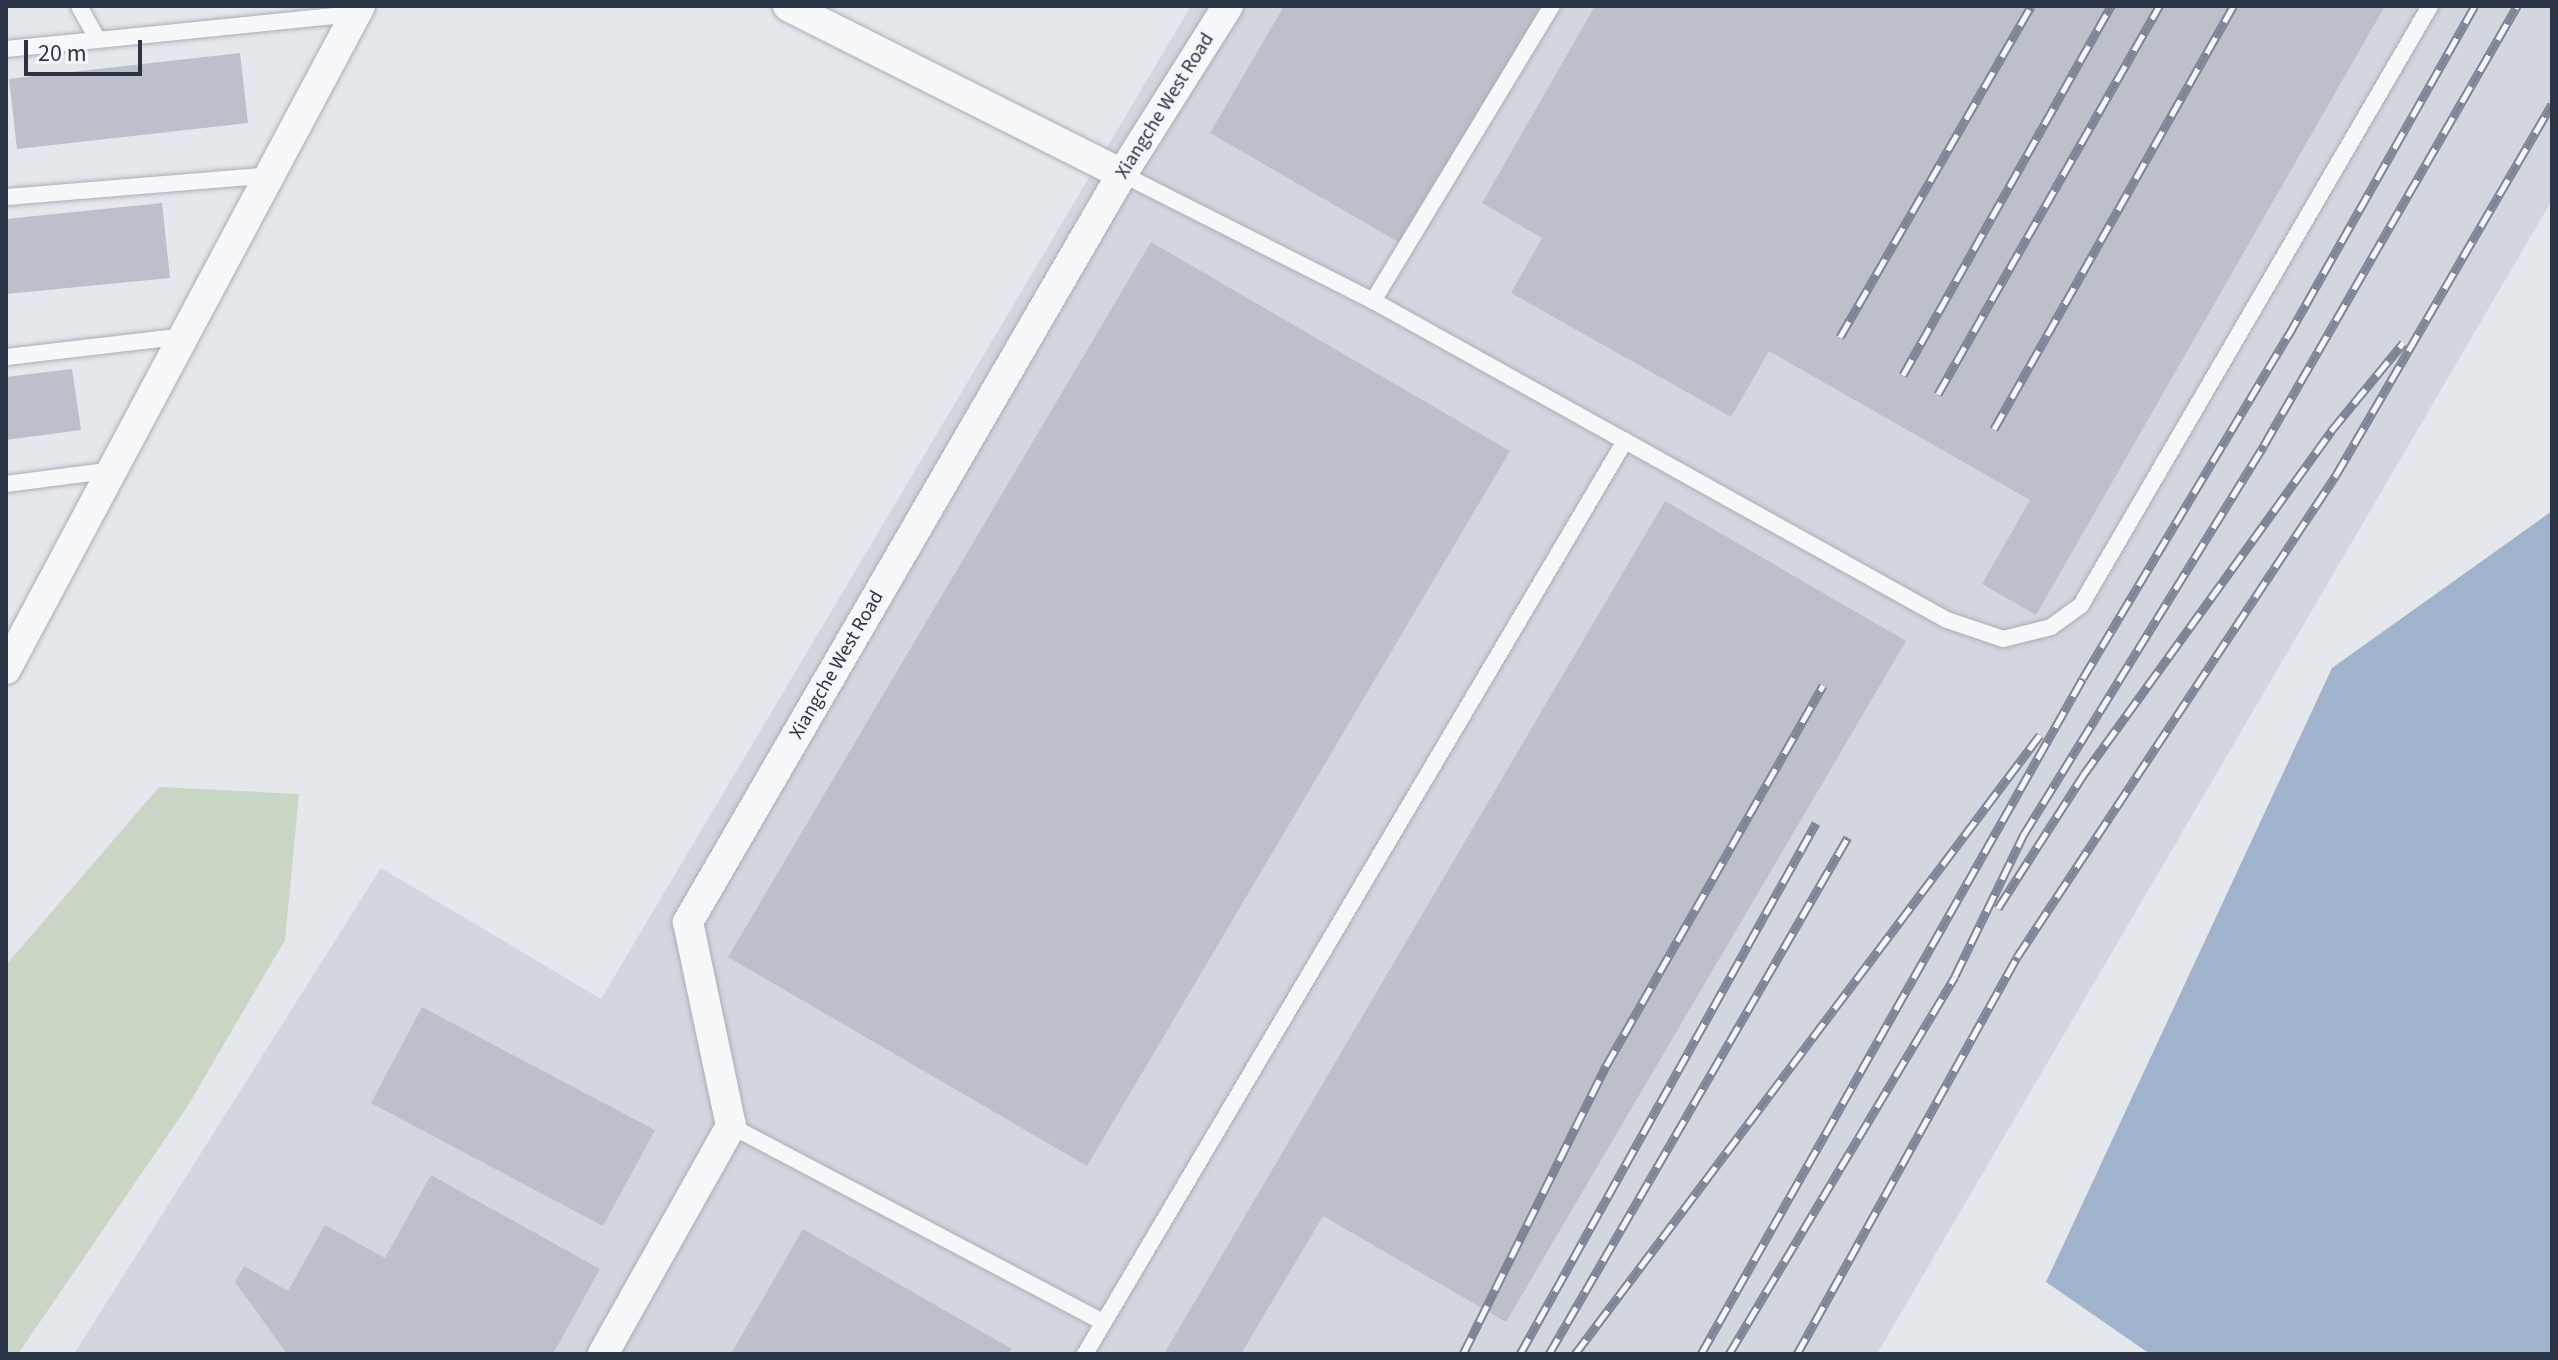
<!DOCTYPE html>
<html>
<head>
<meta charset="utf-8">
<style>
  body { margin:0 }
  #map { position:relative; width:2558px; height:1360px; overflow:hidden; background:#e4e7ec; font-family:"Source Sans 3",sans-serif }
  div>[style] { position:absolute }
  .built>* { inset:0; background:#d2d6de }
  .green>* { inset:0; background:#c9d6c5 }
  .water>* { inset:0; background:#9fb4cc }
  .building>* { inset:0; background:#bbc0ca }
  .roads { filter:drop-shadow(0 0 2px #a9aeb7) drop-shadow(0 0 2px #a9aeb7) }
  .service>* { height:16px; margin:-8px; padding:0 8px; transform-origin:8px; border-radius:8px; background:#f7f8fa }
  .minor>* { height:30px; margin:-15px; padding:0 15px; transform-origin:15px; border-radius:15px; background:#f7f8fa }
  .rail>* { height:9px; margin-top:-4.5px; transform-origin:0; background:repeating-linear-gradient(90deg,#f4f6f9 0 18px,#7d8696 0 36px); box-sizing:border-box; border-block:2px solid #7d8696 }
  span { translate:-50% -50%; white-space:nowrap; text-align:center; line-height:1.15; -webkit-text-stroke:7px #f4f6f9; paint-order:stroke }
  .street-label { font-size:20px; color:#2b3445 }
  .frame { position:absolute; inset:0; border:8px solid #2b3445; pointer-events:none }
  .scale { position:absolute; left:24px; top:40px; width:118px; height:36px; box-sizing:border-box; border:4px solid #2b3445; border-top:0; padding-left:10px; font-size:24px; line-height:28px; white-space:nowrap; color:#2b3445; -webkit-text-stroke:6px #f4f6f9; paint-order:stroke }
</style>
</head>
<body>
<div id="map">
  <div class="built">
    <div style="clip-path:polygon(1191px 6px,2552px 6px,2552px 200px,1877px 1354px,74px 1354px,381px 868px,601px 999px)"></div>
  </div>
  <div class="green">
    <div style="clip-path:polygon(159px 787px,299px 794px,285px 940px,187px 1107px,18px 1354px,6px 1354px,6px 965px)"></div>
  </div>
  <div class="water">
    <div style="clip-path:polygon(2552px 511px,2552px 1354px,2150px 1354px,2046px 1282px,2332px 668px)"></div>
  </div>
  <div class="building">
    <div style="clip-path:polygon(1284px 6px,1541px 6px,1402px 244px,1210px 133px)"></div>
    <div style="clip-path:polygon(1595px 6px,2385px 6px,2036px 615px,1982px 584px,2030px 500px,1769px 351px,1731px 417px,1511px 293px,1542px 238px,1482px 203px)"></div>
    <div style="clip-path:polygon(240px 53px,248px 123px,17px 149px,9px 79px)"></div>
    <div style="clip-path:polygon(162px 203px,170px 278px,6px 294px,6px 219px)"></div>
    <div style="clip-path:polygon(1151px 242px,1510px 451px,1087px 1166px,728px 957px)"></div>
    <div style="clip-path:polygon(72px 369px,81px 430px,6px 440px,6px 377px)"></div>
    <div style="clip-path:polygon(1665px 501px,1906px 641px,1506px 1322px,1323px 1216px,1241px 1354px,1164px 1354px)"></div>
    <div style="clip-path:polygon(422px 1007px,655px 1130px,603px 1226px,371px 1103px)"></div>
    <div style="clip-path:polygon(431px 1175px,600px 1269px,553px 1354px,287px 1354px,235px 1282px,244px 1266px,288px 1291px,325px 1225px,385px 1258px)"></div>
    <div style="clip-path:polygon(803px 1229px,1012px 1349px,1009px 1354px,731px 1354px)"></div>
  </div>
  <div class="roads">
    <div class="service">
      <div style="left:79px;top:6px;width:39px;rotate:61deg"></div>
      <div style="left:98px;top:40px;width:259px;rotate:-5.8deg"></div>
      <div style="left:6px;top:49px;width:92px;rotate:-5.6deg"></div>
      <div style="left:1122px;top:174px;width:281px;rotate:26.8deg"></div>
      <div style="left:6px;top:197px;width:266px;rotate:-4.7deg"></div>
      <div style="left:6px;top:357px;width:179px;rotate:-6.7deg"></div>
      <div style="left:1625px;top:441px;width:368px;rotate:29.1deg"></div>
      <div style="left:1947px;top:620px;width:59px;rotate:18.7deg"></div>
      <div style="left:2003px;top:639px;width:49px;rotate:-14deg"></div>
      <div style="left:2051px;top:627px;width:37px;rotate:-36deg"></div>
      <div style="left:2081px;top:605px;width:693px;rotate:-59.77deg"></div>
      <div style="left:6px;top:484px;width:109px;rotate:-7.4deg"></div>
      <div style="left:731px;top:1126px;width:418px;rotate:27.8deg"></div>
      <div style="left:1085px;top:1354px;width:1061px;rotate:-59.4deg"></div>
      <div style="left:1625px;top:441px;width:288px;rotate:-150.9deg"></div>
      <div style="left:1373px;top:301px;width:345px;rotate:-58.8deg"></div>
    </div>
    <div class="minor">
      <div style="left:788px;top:6px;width:374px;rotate:26.7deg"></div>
      <div style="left:6px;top:669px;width:752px;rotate:-61.9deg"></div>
      <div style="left:603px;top:1354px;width:261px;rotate:-60.7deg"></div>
      <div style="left:731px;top:1126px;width:208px;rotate:-101.9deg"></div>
      <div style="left:688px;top:922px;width:865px;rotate:-59.88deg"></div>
      <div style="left:1122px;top:174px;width:199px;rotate:-57.8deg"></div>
    </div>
  </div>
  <div class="rail">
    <div style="left:1840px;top:337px;width:382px;rotate:-60deg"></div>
    <div style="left:1903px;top:375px;width:424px;rotate:-60.6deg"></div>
    <div style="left:1938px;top:394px;width:447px;rotate:-60.3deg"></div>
    <div style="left:1994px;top:429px;width:486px;rotate:-60.5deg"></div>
    <div style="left:1998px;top:908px;width:159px;rotate:-57.3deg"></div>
    <div style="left:2084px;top:774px;width:423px;rotate:-54.2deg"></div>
    <div style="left:2331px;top:431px;width:114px;rotate:-50.7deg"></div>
    <div style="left:1463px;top:1354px;width:322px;rotate:-63.6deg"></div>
    <div style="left:1606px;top:1066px;width:438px;rotate:-60.3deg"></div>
    <div style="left:1520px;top:1354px;width:608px;rotate:-60.86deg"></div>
    <div style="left:1549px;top:1354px;width:597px;rotate:-59.96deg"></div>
    <div style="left:1575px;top:1354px;width:774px;rotate:-53.09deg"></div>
    <div style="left:1701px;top:1354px;width:776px;rotate:-60.53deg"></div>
    <div style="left:2083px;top:678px;width:399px;rotate:-59.1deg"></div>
    <div style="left:2288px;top:336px;width:379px;rotate:-60.5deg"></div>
    <div style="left:1729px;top:1354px;width:440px;rotate:-59.1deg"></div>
    <div style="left:1955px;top:976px;width:158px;rotate:-64.1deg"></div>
    <div style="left:2024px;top:834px;width:457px;rotate:-58.3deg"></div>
    <div style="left:2264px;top:445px;width:507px;rotate:-60.04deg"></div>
    <div style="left:1797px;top:1354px;width:454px;rotate:-61deg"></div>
    <div style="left:2017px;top:957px;width:578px;rotate:-56.5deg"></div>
    <div style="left:2336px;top:475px;width:429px;rotate:-59.8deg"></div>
  </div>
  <div class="street-label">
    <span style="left:1165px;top:106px;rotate:-58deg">Xiangche West Road</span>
    <span style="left:837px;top:665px;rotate:-60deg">Xiangche West Road</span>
  </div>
  <div class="frame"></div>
  <div class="scale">20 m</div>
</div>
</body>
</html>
